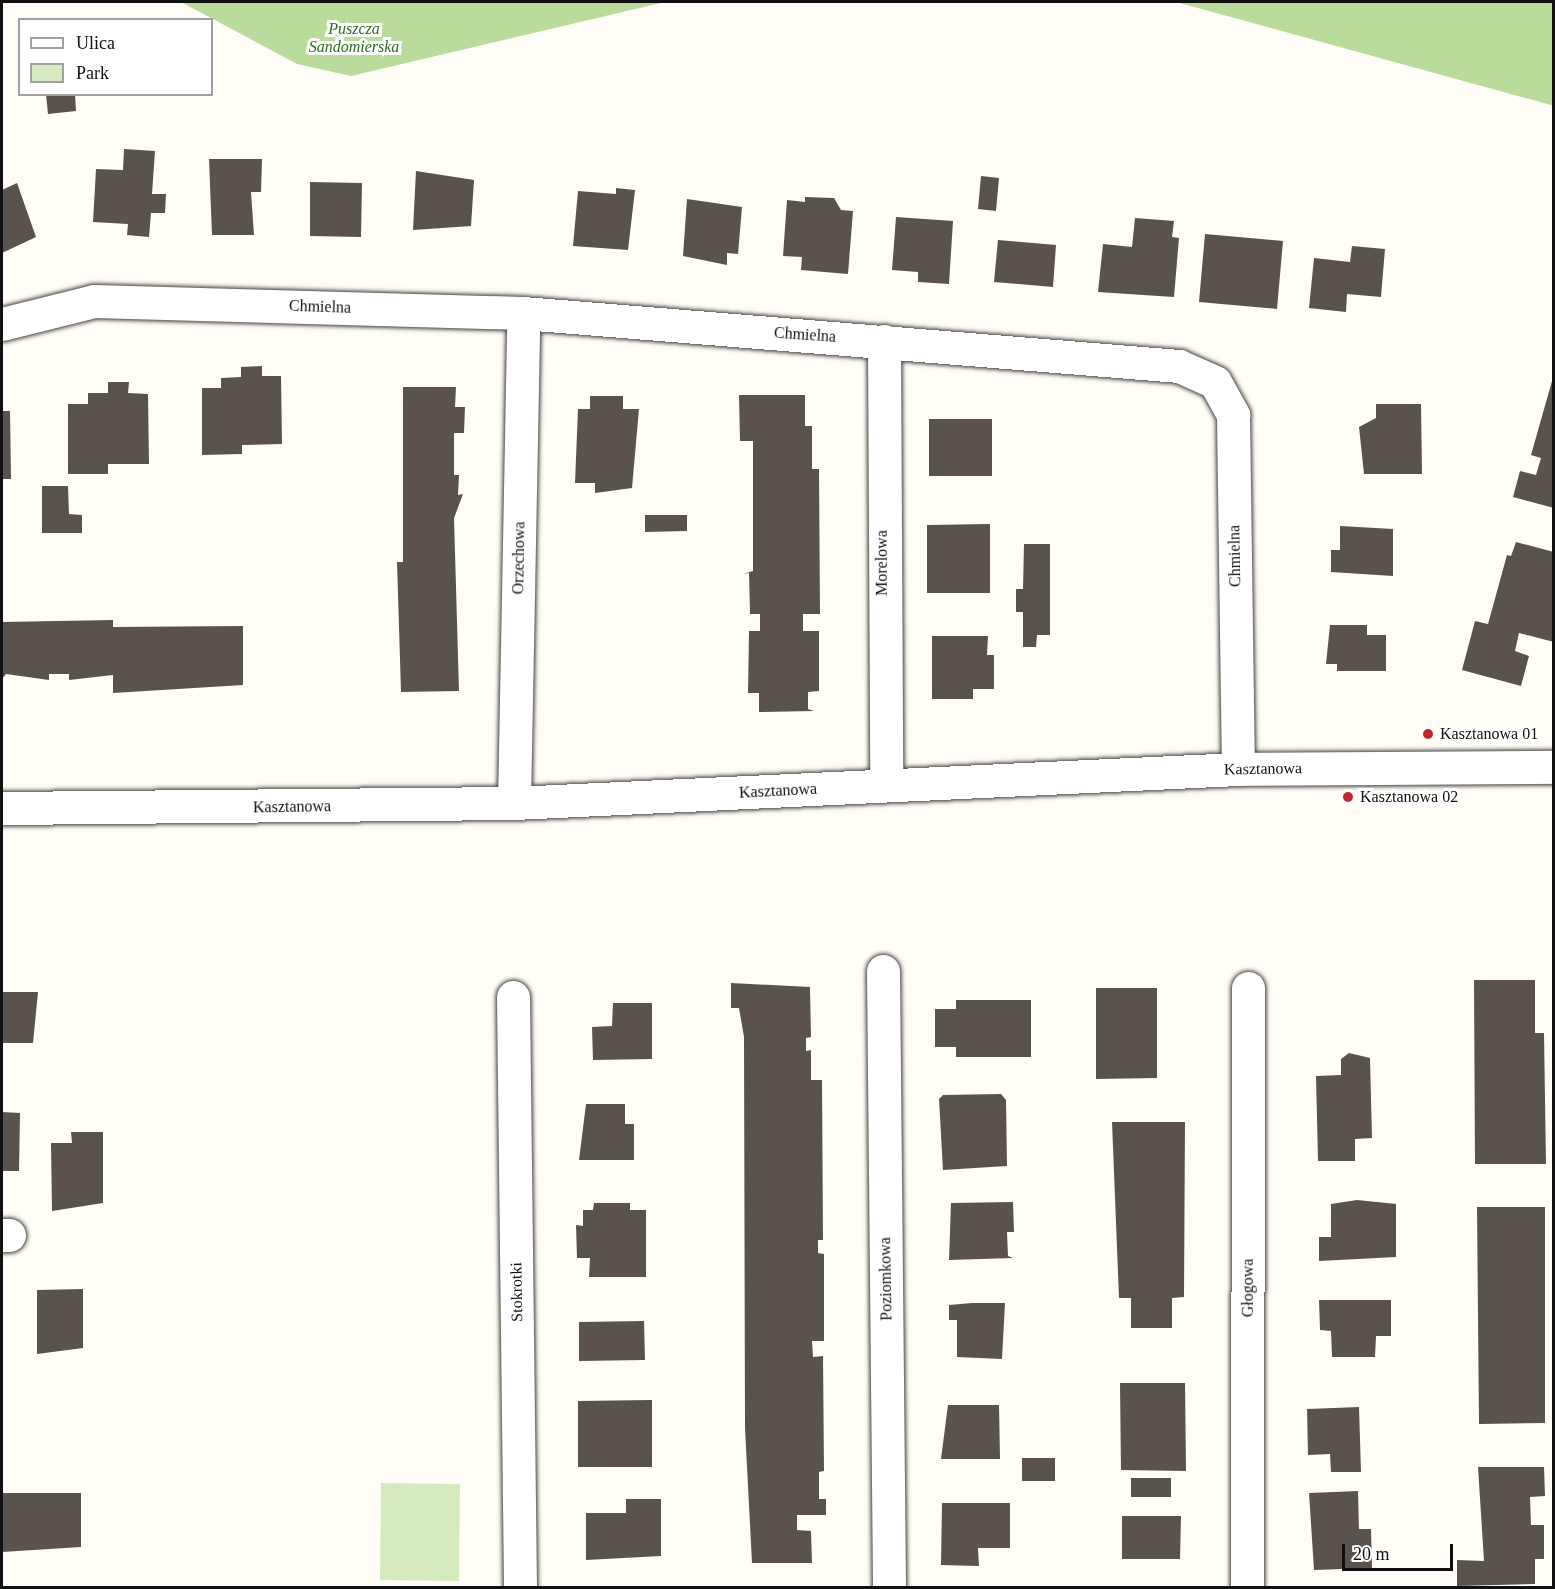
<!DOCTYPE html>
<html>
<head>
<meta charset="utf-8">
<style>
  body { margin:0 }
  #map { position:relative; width:1555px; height:1589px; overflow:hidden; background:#fffdf5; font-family:Georgia,serif }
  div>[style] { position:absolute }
  .green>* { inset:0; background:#d5ebbd }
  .forest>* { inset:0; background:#b9dc9c }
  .building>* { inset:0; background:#5a524d }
  .roads { filter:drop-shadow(0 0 2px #444) drop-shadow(0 0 2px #444) }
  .minor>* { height:33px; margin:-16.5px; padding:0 16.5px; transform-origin:16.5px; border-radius:16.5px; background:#fff }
  .dots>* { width:16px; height:16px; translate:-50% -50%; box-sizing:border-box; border:3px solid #fff; border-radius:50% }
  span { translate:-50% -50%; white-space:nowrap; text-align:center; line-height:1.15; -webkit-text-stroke:6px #fff; paint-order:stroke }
  .park-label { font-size:16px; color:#2f6b1f; font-style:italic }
  .street-label { font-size:16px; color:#111 }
  .poi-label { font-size:16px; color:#111 }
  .left { translate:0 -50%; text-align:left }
  .frame { position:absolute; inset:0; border:3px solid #111; pointer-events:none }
  .legend { position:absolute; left:18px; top:18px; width:195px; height:78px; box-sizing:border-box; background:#fff; border:2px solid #a0a0a0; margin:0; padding:8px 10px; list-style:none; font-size:18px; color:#111 }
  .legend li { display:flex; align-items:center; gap:12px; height:30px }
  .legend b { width:30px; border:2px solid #a0a0a0 }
  .scale { position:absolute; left:1342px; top:1544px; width:111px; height:27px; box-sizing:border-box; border:3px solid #111; border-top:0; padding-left:8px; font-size:18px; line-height:21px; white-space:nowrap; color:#111; -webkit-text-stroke:4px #fff; paint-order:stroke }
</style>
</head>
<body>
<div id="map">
  <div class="green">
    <div style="clip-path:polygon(381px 1483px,460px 1484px,459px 1581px,380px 1580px)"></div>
  </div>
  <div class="forest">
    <div style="clip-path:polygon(181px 2px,665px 2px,351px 76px,297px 64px)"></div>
    <div style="clip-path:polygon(1176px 2px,1553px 2px,1553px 105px,1551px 105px)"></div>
  </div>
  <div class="building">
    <div style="clip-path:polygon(46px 94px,75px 94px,76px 111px,48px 114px)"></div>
    <div style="clip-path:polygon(124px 149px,155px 151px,152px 194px,166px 194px,165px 213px,151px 213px,149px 237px,127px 235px,128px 224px,93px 222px,96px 169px,123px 170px)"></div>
    <div style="clip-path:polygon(209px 159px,262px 159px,261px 192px,251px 192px,254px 235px,212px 235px)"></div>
    <div style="clip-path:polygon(416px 171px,474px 180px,471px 226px,413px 230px)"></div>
    <div style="clip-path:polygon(981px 176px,999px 178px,996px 211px,978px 209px)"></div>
    <div style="clip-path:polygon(310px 182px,362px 183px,361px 237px,310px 236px)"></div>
    <div style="clip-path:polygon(17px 183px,36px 237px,2px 253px,2px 190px)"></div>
    <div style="clip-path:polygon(616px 188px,635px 190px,628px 250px,573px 246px,578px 191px,616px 194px)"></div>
    <div style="clip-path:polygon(805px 197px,834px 198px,841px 210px,853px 211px,848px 274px,801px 270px,802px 257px,783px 256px,787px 200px,805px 202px)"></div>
    <div style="clip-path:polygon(687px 199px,742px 207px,738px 254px,727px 253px,727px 265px,683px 256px)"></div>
    <div style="clip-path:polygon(896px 217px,953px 221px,949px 284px,918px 282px,918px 272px,892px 270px)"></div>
    <div style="clip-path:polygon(1135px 218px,1174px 221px,1172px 237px,1179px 238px,1174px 297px,1098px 292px,1103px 244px,1132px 247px)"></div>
    <div style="clip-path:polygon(1205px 234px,1283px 241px,1277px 309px,1199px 302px)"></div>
    <div style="clip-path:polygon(998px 240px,1056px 245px,1053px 287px,994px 282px)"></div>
    <div style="clip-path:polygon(1352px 246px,1385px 249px,1381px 297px,1347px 294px,1346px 312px,1309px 308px,1314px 258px,1350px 262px)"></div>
    <div style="clip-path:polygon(262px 366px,262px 376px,281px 376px,282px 444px,242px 445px,242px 454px,202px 455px,202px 388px,221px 388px,221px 378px,241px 377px,241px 367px)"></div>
    <div style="clip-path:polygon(1554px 374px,1554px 508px,1513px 497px,1520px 471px,1536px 475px,1541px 458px,1531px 455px)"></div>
    <div style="clip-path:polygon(108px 382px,129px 382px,128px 393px,148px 394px,149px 464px,108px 464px,108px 474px,68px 474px,68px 404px,88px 404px,88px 393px,108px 393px)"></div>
    <div style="clip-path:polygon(403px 387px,456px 387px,455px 407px,465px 407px,464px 433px,454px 433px,454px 475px,459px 475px,458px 495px,463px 494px,454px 518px,459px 691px,401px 692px,397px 562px,403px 562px)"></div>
    <div style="clip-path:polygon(739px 395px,805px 395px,805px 426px,812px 426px,812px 469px,819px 469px,820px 614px,803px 614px,803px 631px,819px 631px,819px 691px,808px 692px,808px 709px,814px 711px,759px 712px,759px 693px,748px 693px,749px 631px,760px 631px,760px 614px,750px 614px,749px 573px,743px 574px,753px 571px,753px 441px,740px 441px)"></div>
    <div style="clip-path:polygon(590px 396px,623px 396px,623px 409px,639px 409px,632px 488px,595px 493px,595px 483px,575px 483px,578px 409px,590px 409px)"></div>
    <div style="clip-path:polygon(1376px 404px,1421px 404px,1422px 474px,1364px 474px,1359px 427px,1376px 418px)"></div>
    <div style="clip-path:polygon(2px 411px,10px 411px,11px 479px,2px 479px)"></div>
    <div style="clip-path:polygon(929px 419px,992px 419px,992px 476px,929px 476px)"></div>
    <div style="clip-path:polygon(42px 486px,68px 486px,69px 514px,82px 515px,82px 533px,42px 533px)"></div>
    <div style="clip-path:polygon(645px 515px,687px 515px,687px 531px,645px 532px)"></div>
    <div style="clip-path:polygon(990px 524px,990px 593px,927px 593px,927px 525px)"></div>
    <div style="clip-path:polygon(1340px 526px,1393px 529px,1393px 576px,1331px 572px,1331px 550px,1340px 550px)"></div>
    <div style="clip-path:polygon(1516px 542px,1554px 552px,1554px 642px,1519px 633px,1515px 651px,1529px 656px,1521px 686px,1462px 670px,1475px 621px,1488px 624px,1507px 555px,1511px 556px)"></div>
    <div style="clip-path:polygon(1024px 544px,1050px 544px,1050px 635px,1037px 635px,1036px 647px,1023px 647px,1023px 612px,1016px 612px,1016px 589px,1023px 589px)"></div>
    <div style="clip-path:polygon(113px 620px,113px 627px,243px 626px,243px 685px,113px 693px,113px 675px,69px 680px,69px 674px,49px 674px,49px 680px,6px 674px,2px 679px,2px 622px)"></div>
    <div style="clip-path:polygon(1330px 625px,1367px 625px,1367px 635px,1386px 635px,1386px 671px,1337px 671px,1337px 664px,1326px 664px)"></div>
    <div style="clip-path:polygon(932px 636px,988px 636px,987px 655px,994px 655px,994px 689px,973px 689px,973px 699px,932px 699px)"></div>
    <div style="clip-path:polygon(1474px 980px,1535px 980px,1535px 1033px,1544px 1033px,1546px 1164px,1475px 1164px)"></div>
    <div style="clip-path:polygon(731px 983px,810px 987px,811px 1037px,806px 1038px,806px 1051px,811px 1050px,811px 1080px,822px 1080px,823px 1240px,818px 1240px,818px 1253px,824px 1254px,824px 1341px,812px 1341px,813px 1357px,823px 1356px,824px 1471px,819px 1472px,819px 1499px,826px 1499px,826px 1515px,797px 1515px,797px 1530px,811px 1531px,812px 1563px,752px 1563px,745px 1428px,744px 1037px,739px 1008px,731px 1008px)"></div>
    <div style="clip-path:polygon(1096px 988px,1157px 988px,1157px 1078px,1096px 1079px)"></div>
    <div style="clip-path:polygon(2px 992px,38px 992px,33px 1043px,2px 1043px)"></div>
    <div style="clip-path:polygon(956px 1000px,1031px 1000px,1031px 1057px,956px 1057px,956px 1047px,935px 1047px,935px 1009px,956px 1009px)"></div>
    <div style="clip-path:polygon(613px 1003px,652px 1003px,652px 1059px,593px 1060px,592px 1027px,612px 1026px)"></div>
    <div style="clip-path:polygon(1349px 1053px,1370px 1058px,1372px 1138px,1355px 1139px,1355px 1161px,1318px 1161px,1316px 1076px,1341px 1075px,1341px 1059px)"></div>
    <div style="clip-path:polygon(1001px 1094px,1006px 1100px,1007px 1166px,943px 1170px,939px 1099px,943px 1095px)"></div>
    <div style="clip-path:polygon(586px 1104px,625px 1104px,625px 1124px,634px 1124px,634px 1160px,579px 1160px)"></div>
    <div style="clip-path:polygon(2px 1112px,20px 1113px,19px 1171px,2px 1171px)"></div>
    <div style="clip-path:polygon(1112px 1122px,1185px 1122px,1184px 1297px,1172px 1298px,1172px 1328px,1131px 1328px,1131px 1298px,1119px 1298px)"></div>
    <div style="clip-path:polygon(71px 1132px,103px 1132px,103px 1203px,52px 1211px,51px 1143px,72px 1143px)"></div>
    <div style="clip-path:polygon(1357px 1200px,1396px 1204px,1396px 1257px,1319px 1261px,1319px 1237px,1331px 1237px,1331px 1204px)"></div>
    <div style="clip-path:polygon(1013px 1202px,1014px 1232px,1007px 1232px,1008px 1256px,1013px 1258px,949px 1260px,951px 1203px)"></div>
    <div style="clip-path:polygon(594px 1203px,630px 1203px,630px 1210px,646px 1210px,646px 1277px,589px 1277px,590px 1258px,577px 1258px,576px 1225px,583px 1226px,583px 1210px,593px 1210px)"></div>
    <div style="clip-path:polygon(1477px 1207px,1545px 1207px,1545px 1423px,1479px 1424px)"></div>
    <div style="clip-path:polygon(83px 1289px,83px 1348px,37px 1354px,37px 1290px)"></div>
    <div style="clip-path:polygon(1319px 1300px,1391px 1300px,1391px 1336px,1376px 1336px,1375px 1357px,1332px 1357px,1331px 1331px,1320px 1330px)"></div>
    <div style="clip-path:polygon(972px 1303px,1005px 1303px,1002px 1359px,957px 1357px,957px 1320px,949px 1320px,949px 1305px)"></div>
    <div style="clip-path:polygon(644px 1321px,645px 1360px,579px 1361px,579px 1322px)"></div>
    <div style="clip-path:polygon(1120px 1383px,1185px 1383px,1186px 1471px,1121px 1470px)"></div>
    <div style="clip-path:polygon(652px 1400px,652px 1467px,578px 1467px,578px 1401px)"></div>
    <div style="clip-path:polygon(948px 1405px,999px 1405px,1000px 1459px,941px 1459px)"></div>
    <div style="clip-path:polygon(1359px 1407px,1361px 1472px,1331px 1472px,1330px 1454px,1308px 1455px,1307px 1409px)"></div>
    <div style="clip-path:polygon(1022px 1458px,1055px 1458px,1055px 1481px,1022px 1481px)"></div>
    <div style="clip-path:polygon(1478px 1467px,1544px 1467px,1545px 1496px,1530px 1497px,1531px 1525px,1544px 1525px,1544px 1559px,1535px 1559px,1535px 1584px,1457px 1586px,1457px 1560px,1484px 1561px)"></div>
    <div style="clip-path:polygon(1131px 1478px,1171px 1478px,1171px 1497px,1131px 1497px)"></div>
    <div style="clip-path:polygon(1358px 1491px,1359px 1529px,1371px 1529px,1372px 1568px,1314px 1570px,1309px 1493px)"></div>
    <div style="clip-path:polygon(3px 1493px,81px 1493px,81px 1547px,2px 1552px)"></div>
    <div style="clip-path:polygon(626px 1499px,661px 1499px,661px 1556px,586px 1560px,586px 1513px,626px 1513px)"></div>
    <div style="clip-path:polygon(942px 1503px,1010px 1503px,1010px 1548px,978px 1548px,979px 1566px,941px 1565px)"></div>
    <div style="clip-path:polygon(1122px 1516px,1181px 1516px,1180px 1559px,1122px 1559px)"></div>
  </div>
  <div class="roads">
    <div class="minor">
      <div style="left:2px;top:324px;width:95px;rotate:-14deg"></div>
      <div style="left:94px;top:301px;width:429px;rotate:1.6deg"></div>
      <div style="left:523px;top:313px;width:658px;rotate:4.62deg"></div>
      <div style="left:1179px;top:366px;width:39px;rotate:24deg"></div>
      <div style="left:1215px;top:382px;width:38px;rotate:61deg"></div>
      <div style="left:1233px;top:415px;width:354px;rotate:89.2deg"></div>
      <div style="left:884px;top:341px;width:444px;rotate:89.7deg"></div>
      <div style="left:514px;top:803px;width:490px;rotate:-88.9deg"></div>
      <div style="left:2px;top:808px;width:512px;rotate:-0.56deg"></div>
      <div style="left:514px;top:803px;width:725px;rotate:-2.69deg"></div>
      <div style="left:1238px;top:769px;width:316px;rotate:-0.4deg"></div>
      <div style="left:883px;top:971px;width:617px;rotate:89.44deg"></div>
      <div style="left:513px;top:997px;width:591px;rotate:89.32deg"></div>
      <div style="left:2px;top:1235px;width:7px"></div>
      <div style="left:1247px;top:1588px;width:600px;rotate:-89.9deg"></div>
    </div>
  </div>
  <div class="dots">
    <div style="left:1428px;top:734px;background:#c4262e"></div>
    <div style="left:1348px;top:797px;background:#c4262e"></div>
  </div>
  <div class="park-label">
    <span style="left:354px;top:38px">Puszcza<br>Sandomierska</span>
  </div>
  <div class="street-label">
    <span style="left:320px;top:307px;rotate:2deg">Chmielna</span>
    <span style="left:805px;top:335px;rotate:4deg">Chmielna</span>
    <span style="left:1235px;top:556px;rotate:-91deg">Chmielna</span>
    <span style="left:519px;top:558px;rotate:-89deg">Orzechowa</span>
    <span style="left:882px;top:563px;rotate:-90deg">Morelowa</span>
    <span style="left:1263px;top:769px;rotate:-1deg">Kasztanowa</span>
    <span style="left:778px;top:791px;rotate:-3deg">Kasztanowa</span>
    <span style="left:292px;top:807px;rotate:-1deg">Kasztanowa</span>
    <span style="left:886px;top:1279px;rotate:-91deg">Poziomkowa</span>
    <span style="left:1248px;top:1288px;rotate:-90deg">Głogowa</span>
    <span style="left:517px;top:1292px;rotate:-91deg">Stokrotki</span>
  </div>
  <div class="poi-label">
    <span class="left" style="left:1440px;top:734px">Kasztanowa 01</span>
    <span class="left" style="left:1360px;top:797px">Kasztanowa 02</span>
  </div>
  <div class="frame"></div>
  <ul class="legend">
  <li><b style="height:8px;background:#fff"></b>Ulica</li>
  <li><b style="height:16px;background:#d5ebbd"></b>Park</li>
  </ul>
  <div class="scale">20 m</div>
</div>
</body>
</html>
